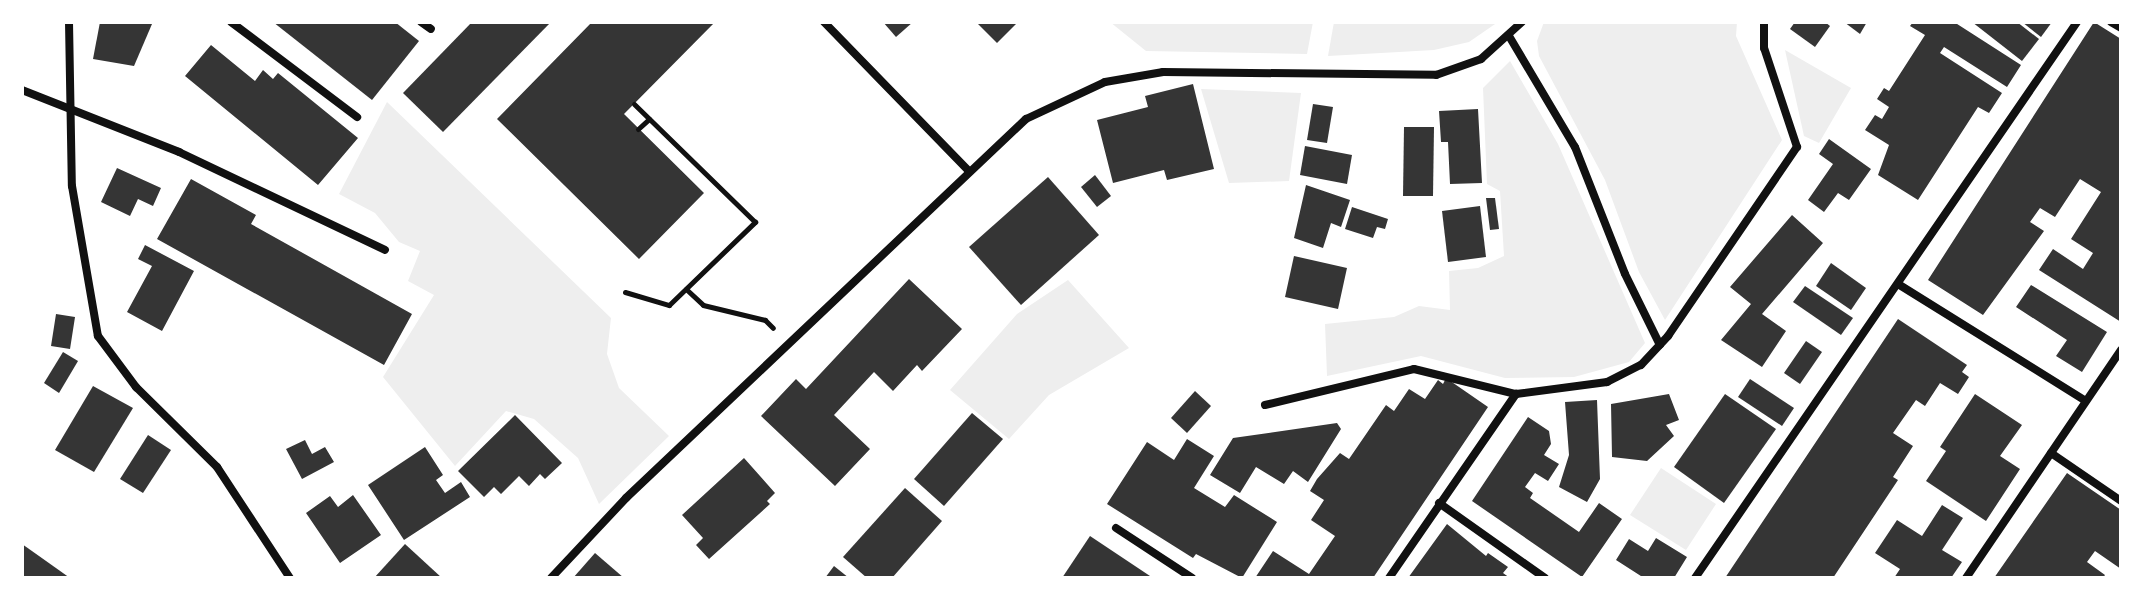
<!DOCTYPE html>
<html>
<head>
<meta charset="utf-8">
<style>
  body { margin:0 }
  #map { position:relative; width:2143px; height:600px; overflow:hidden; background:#fff; font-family:"Roboto Condensed",sans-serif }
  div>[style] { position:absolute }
  .green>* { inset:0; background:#eee }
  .building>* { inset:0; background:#353535 }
  .path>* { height:5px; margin:-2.5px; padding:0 2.5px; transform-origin:2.5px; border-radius:2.5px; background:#111 }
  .minor>* { height:8px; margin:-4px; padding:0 4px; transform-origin:4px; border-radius:4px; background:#111 }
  span { translate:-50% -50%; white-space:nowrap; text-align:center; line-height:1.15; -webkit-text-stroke:6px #fff; paint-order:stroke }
  .frame { position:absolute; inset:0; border:24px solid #fff; pointer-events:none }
</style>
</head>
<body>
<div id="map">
  <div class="green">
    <div style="clip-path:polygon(1110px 22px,1313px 22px,1307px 54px,1146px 51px)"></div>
    <div style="clip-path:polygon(1334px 22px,1498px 22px,1469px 42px,1434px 50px,1328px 56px)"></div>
    <div style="clip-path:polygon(1544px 22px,1737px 22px,1736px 36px,1782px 140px,1665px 320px,1639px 272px,1605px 180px,1539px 56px,1537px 41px)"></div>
    <div style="clip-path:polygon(1785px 50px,1851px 88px,1819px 143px,1804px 136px)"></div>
    <div style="clip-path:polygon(1510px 61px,1558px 144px,1645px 343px,1629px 362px,1574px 377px,1505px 378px,1421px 356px,1327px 376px,1325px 324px,1394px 317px,1419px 306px,1450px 310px,1449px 271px,1478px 268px,1504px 256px,1500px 191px,1487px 184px,1483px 88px)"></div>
    <div style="clip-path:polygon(1201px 89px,1301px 93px,1289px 181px,1229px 183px)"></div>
    <div style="clip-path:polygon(387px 102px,611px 318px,607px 354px,619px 388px,669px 436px,599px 504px,578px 458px,534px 419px,506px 411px,455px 466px,383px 377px,434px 295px,408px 281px,420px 251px,399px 242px,375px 213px,339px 194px)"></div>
    <div style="clip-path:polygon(1068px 280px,1129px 348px,1049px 395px,1009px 439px,950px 390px,1017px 314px)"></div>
    <div style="clip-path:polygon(1661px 468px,1716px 504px,1686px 550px,1630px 515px)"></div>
  </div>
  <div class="building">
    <div style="clip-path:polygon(100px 22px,152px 24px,134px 66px,93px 59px)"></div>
    <div style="clip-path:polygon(273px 22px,395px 22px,419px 41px,372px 100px)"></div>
    <div style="clip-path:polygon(472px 22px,551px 22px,443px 132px,403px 93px)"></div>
    <div style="clip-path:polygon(592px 22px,715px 22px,624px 114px,704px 193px,639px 259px,497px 119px)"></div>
    <div style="clip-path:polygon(883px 22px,913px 22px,896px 37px)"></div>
    <div style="clip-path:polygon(976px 22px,1018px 22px,997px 43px)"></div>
    <div style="clip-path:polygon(1795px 22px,1825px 22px,1830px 26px,1815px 47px,1790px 29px)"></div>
    <div style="clip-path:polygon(1844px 22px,1867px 22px,1860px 34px)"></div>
    <div style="clip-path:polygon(1913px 22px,1954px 22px,2021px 65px,2007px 87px,1944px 47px,1940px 53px,2002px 93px,1989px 113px,1978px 107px,1918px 200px,1878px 175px,1889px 145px,1865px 130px,1875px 115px,1882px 119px,1889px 107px,1877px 99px,1884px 88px,1889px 91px,1925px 35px,1910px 26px)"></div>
    <div style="clip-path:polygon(1972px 22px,2017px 22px,2039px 39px,2022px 61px)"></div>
    <div style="clip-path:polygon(2022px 22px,2052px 22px,2041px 37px)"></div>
    <div style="clip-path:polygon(2094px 22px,2121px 39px,2121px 322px,2039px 270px,2053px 249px,2083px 269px,2093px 253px,2071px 239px,2101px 192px,2080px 179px,2055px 217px,2040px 208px,2030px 222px,2044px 231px,1983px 315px,1928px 280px)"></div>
    <div style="clip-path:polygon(211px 45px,255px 81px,263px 70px,273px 79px,278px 73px,358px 138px,318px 185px,185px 76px)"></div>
    <div style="clip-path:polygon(1193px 84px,1214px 169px,1167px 180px,1164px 170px,1113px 183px,1097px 120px,1148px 107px,1145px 96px)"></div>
    <div style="clip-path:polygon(1313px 104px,1333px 107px,1327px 143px,1307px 140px)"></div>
    <div style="clip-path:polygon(1478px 109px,1482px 183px,1450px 184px,1448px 142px,1441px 142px,1439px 111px)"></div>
    <div style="clip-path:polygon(1404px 127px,1434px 127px,1433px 196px,1403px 196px)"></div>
    <div style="clip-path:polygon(1829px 139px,1871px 169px,1849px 200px,1838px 193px,1824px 212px,1808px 200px,1833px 164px,1819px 154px)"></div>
    <div style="clip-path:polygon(1305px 146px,1352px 155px,1347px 184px,1300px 175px)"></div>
    <div style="clip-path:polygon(117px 168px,161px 188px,153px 206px,138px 199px,130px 216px,101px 202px)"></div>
    <div style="clip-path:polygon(1095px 175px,1111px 196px,1097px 207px,1081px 187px)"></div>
    <div style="clip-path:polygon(1048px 177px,1099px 235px,1021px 305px,969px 247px)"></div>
    <div style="clip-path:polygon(191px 179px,256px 215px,251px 224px,412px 314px,384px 365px,157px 239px)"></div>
    <div style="clip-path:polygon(1306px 185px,1350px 200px,1341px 227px,1331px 223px,1323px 248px,1294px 238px)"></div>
    <div style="clip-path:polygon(1486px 198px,1495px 198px,1499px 229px,1490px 230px)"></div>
    <div style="clip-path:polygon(1480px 206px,1486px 257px,1448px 262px,1442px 211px)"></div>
    <div style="clip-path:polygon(1352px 207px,1388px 219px,1385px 229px,1377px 227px,1373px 238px,1345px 229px)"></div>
    <div style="clip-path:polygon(1792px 215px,1823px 243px,1762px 314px,1786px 331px,1762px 367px,1721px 340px,1751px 304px,1730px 287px)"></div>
    <div style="clip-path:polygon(145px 245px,194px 271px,162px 331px,127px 312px,152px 266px,138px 259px)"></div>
    <div style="clip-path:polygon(1294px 256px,1347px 268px,1338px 309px,1285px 297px)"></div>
    <div style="clip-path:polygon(1831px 263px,1866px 288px,1851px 310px,1816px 286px)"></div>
    <div style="clip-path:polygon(909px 279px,962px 329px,922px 371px,917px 365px,893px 391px,874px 372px,834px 415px,870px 449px,835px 486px,761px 416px,796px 379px,806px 389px)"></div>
    <div style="clip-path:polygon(2031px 285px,2107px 332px,2082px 372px,2056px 356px,2067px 340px,2016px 307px)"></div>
    <div style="clip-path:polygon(1805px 286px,1853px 318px,1841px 335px,1793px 302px)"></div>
    <div style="clip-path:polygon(56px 314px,75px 317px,70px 349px,51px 346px)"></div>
    <div style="clip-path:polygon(1898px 319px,1967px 365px,1962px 372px,1969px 377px,1958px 394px,1940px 383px,1925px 406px,1916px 400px,1893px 433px,1913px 446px,1893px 477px,1898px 480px,1833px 578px,1725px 578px)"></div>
    <div style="clip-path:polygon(1806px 341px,1822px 352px,1800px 384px,1784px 373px)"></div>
    <div style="clip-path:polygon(63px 352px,78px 361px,59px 393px,44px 383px)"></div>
    <div style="clip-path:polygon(1446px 378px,1488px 407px,1373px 578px,1255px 578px,1273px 551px,1309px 574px,1335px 536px,1311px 520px,1324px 500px,1310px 491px,1317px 479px,1340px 453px,1349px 459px,1386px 405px,1394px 411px,1409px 389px,1425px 399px,1438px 380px,1443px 384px)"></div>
    <div style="clip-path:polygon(1750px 379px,1794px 408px,1782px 426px,1738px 397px)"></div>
    <div style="clip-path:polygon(93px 386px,133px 408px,94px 472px,55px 450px)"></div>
    <div style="clip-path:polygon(1195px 391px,1211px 406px,1187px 433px,1171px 418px)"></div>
    <div style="clip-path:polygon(1669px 394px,1679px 420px,1666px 425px,1674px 436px,1647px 461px,1612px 457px,1611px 404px)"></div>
    <div style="clip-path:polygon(1725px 394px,1776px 429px,1724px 503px,1674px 467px)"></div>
    <div style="clip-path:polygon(1975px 394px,2022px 425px,2000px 456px,2020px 469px,1986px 521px,1926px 481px,1946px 451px,1940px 447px)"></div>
    <div style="clip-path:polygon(1597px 400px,1600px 479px,1587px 502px,1559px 487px,1569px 455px,1565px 402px)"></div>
    <div style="clip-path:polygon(972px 413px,1003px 439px,944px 506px,914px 479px)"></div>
    <div style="clip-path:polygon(515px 415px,562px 463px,545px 479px,540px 474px,529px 486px,519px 476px,501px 494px,494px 487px,484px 497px,458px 471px)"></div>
    <div style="clip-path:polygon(1528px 417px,1549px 431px,1551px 444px,1544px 455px,1559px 464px,1548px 481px,1535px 473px,1525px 487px,1533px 493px,1530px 498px,1579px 532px,1599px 503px,1622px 519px,1582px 577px,1472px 501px)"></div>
    <div style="clip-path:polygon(1337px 423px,1341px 429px,1308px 482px,1293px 471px,1284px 484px,1256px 467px,1240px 493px,1210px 475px,1233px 438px)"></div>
    <div style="clip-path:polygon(148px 435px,171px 450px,143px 493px,120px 479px)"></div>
    <div style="clip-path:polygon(1187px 439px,1214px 456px,1194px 488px,1225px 507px,1234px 495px,1277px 522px,1242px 578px,1196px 554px,1193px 558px,1107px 504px,1147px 442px,1174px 460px)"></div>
    <div style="clip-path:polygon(305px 440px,312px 454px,325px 447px,334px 462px,302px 479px,286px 449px)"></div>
    <div style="clip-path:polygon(425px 447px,443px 475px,436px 480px,445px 493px,461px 482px,470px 497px,404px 540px,368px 485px)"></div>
    <div style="clip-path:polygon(744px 458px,775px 493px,767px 501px,770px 504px,709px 559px,696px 545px,703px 538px,682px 515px)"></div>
    <div style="clip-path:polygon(2067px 473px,2121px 510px,2121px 569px,2095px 551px,2087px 562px,2105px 575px,2103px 578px,1994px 578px)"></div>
    <div style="clip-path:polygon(905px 488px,942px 521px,892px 578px,867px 578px,843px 557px)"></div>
    <div style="clip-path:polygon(353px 495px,381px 535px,340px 563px,306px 513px,330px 496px,338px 507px)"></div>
    <div style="clip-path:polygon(1942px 505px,1963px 518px,1942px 550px,1962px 562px,1951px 578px,1894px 578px,1900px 569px,1875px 553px,1897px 520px,1922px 536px)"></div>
    <div style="clip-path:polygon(1447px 524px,1486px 556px,1488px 553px,1508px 567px,1503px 573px,1510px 578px,1408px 578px)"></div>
    <div style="clip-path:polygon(1090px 536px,1153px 578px,1062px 578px)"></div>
    <div style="clip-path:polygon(1656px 538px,1687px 557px,1674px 578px,1644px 578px,1616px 560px,1629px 539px,1648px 551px)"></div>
    <div style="clip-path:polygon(22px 544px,39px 556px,70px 578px,22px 578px)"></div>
    <div style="clip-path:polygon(405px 544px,442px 578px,374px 578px)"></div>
    <div style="clip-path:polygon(595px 553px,624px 578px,573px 578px)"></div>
    <div style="clip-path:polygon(834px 566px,849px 578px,825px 578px)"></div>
  </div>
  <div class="path">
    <div style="left:638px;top:129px;width:15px;rotate:-42deg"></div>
    <div style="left:686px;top:289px;width:23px;rotate:43deg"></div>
    <div style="left:703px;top:305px;width:64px;rotate:13.6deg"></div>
    <div style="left:765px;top:320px;width:11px;rotate:45deg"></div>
    <div style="left:625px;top:292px;width:46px;rotate:16.5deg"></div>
    <div style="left:669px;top:305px;width:120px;rotate:-44deg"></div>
    <div style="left:755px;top:222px;width:169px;rotate:-135.7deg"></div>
  </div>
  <div class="minor">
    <div style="left:69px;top:22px;width:164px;rotate:89deg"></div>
    <div style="left:72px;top:186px;width:152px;rotate:80.2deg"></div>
    <div style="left:98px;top:336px;width:64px;rotate:53.3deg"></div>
    <div style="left:136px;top:387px;width:114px;rotate:44.6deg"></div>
    <div style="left:217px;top:467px;width:133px;rotate:56.7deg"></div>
    <div style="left:231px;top:22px;width:158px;rotate:37deg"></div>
    <div style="left:421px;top:22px;width:12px;rotate:35deg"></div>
    <div style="left:824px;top:22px;width:206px;rotate:45.8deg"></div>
    <div style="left:2111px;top:22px;width:12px;rotate:31deg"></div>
    <div style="left:1509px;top:36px;width:129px;rotate:59.3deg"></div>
    <div style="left:1575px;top:147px;width:136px;rotate:68.5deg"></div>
    <div style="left:1625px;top:274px;width:79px;rotate:63.8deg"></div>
    <div style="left:22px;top:90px;width:169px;rotate:21.5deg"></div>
    <div style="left:179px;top:152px;width:228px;rotate:25.4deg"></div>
    <div style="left:1898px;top:284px;width:221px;rotate:31.9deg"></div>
    <div style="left:1265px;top:405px;width:153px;rotate:-13.6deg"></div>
    <div style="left:1414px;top:369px;width:105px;rotate:13.8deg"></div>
    <div style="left:1516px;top:394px;width:92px;rotate:-7.5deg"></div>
    <div style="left:1607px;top:382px;width:38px;rotate:-27deg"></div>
    <div style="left:1641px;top:365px;width:40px;rotate:-47deg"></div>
    <div style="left:1668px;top:336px;width:229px;rotate:-55.7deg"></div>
    <div style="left:1797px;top:147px;width:104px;rotate:-108.4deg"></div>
    <div style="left:1764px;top:48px;width:26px;rotate:-90deg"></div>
    <div style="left:2051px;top:453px;width:85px;rotate:34.4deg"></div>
    <div style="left:1439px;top:503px;width:130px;rotate:35.3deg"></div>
    <div style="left:1116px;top:528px;width:91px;rotate:33.3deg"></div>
    <div style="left:551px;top:578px;width:110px;rotate:-46.8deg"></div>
    <div style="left:626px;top:498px;width:551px;rotate:-43.46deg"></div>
    <div style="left:1026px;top:119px;width:87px;rotate:-25.1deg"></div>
    <div style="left:1105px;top:82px;width:59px;rotate:-9.8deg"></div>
    <div style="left:1163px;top:72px;width:273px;rotate:0.6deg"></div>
    <div style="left:1436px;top:75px;width:48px;rotate:-19.6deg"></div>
    <div style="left:1481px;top:59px;width:55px;rotate:-42.1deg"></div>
    <div style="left:1389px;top:578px;width:224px;rotate:-55.4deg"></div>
    <div style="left:1695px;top:578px;width:675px;rotate:-55.51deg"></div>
    <div style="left:1966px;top:578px;width:276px;rotate:-55.8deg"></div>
  </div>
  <div class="frame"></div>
</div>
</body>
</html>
